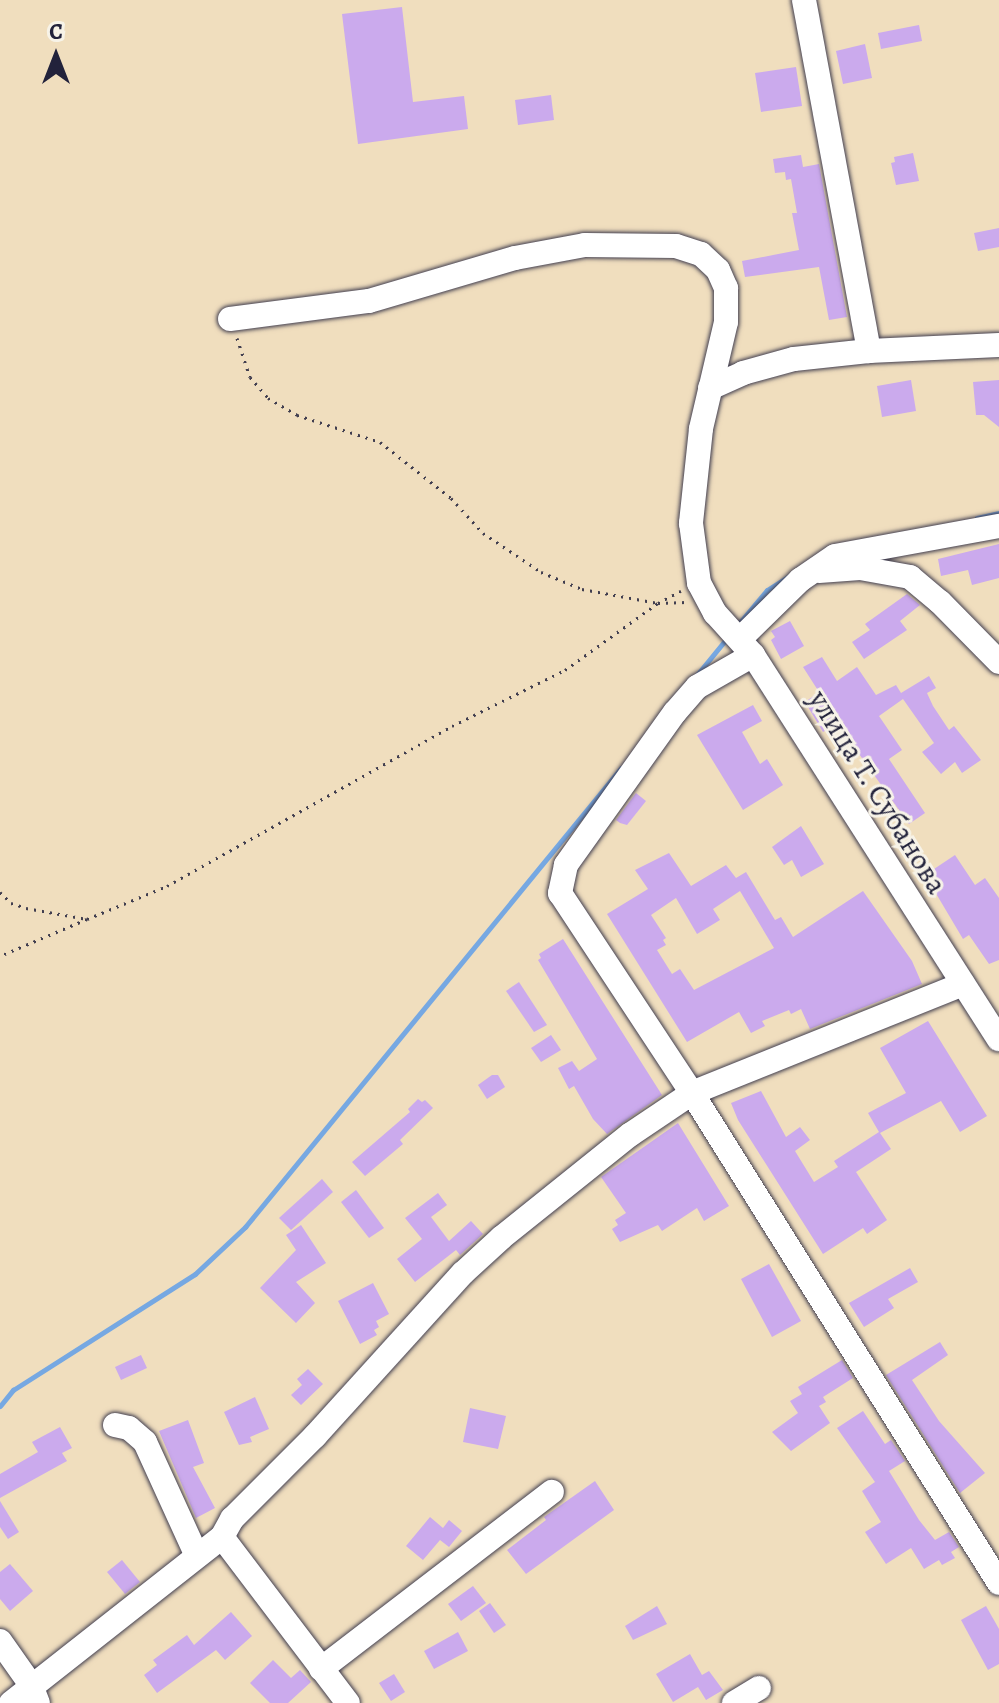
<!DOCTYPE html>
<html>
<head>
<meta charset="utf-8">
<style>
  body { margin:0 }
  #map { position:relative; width:999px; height:1703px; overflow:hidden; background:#f0debe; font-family:Alegreya,serif }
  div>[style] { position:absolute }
  .stream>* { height:5px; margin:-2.5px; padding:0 2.5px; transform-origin:2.5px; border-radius:2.5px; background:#76a8e2 }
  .building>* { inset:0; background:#cbaaed }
  .path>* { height:3px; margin-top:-1.5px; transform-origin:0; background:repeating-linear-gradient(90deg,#413e4f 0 2px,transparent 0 8px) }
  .roads { filter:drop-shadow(0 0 2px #413e4f) drop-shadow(0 0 2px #413e4f) }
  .minor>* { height:24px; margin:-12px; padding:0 12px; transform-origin:12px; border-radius:12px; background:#fff }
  span { translate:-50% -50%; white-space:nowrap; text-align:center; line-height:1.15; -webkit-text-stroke:6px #f7f3e8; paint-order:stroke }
  .street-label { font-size:30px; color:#22223b }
  .north { position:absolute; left:16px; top:16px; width:80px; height:80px; -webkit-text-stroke:6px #f7f3e8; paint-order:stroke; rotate:0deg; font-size:22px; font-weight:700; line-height:32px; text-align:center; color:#22223b }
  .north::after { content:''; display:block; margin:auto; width:28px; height:36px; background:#22223b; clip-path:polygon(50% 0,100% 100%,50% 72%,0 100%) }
</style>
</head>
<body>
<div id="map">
  <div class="stream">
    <div style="left:977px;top:518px;width:23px;rotate:-13deg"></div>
    <div style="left:736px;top:627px;width:48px;rotate:-50deg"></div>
    <div style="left:767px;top:590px;width:26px;rotate:-32deg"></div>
    <div style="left:696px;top:676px;width:49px;rotate:-50.8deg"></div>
    <div style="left:0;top:1406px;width:21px;rotate:-51deg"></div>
    <div style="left:13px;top:1390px;width:216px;rotate:-32.5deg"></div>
    <div style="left:195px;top:1274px;width:69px;rotate:-43.2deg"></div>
    <div style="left:245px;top:1227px;width:593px;rotate:-50.68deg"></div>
  </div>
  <div class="building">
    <div style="clip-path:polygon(402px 7px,413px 102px,464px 96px,468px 129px,358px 144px,342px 14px)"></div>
    <div style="clip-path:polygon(919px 25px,922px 41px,881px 49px,878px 33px)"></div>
    <div style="clip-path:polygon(865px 44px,872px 78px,843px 84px,836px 51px)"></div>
    <div style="clip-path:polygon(796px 67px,802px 106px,761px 112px,755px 73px)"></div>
    <div style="clip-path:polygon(551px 95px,554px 120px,518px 125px,515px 100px)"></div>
    <div style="clip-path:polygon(913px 153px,919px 181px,896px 185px,891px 163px,895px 162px,894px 157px)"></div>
    <div style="clip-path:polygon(801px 155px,803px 167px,819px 164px,847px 317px,829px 320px,819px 267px,745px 277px,742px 261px,799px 250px,792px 213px,797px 213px,791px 179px,786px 180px,785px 172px,775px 173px,773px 159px)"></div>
    <div style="clip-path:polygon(999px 228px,999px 247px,978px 251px,974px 233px)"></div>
    <div style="clip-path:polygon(911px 380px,916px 411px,882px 417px,877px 386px)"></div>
    <div style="clip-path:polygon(999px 380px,999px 427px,984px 415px,976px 415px,973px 382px)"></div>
    <div style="clip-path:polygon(999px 544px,999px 578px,972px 585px,968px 570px,941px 576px,938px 559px)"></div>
    <div style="clip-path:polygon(907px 594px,920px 605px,900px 621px,907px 630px,864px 659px,852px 642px,870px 630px,865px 624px)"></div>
    <div style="clip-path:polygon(790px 621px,804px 646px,781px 659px,771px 640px,775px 637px,771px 631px)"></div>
    <div style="clip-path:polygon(822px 657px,837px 681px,857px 667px,876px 695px,896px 685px,901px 693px,929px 676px,936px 688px,927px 693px,933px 706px,949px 730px,954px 726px,981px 760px,962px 773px,955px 762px,941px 774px,922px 752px,934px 743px,903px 699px,879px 716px,902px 750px,889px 759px,925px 813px,909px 824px,837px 723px,823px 732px,805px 702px,819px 692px,803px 667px)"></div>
    <div style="clip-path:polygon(753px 705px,762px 721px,742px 732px,760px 764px,767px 759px,783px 785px,743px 810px,697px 735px)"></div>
    <div style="clip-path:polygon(636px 793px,646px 801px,627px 825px,620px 823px,616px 820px)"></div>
    <div style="clip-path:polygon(801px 826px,824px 864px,801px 877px,792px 860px,784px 865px,772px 847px)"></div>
    <div style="clip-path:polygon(evenodd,669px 853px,691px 886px,726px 865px,736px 878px,746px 872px,775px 920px,781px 917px,793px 937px,863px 891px,912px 961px,922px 984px,810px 1029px,801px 1009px,791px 1014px,789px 1010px,762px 1021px,765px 1026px,751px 1033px,739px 1012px,687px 1042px,607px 914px,648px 889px,635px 870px,669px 853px,740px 891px,774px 948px,694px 990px,680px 969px,672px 974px,657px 950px,666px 945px,663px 940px,666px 938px,651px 915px,676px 898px,697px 934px,720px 920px,713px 909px,740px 891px)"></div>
    <div style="clip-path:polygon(955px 855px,975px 885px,985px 878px,999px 898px,999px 960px,989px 964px,969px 935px,963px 939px,925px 875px)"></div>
    <div style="clip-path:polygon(563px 939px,662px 1095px,607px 1134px,593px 1119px,574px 1086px,569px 1089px,558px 1068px,572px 1061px,579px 1071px,597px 1059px,538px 960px,541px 958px,539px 954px)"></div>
    <div style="clip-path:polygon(519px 982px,547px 1025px,534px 1032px,506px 991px)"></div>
    <div style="clip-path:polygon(928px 1021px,987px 1116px,960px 1132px,941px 1101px,880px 1133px,891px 1149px,856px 1172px,887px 1220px,867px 1234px,863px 1228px,823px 1254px,738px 1120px,731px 1103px,761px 1091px,786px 1137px,800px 1127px,810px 1140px,795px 1151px,814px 1182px,838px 1167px,834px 1161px,879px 1132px,868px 1113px,906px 1093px,880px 1048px)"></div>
    <div style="clip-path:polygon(551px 1035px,561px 1050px,541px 1062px,531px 1048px)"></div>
    <div style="clip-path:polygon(492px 1075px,498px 1075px,505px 1087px,487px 1099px,478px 1085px)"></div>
    <div style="clip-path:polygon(418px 1099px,422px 1102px,425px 1100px,433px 1108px,400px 1140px,403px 1144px,365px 1176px,352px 1162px,410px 1112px,408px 1109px)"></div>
    <div style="clip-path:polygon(678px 1123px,729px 1206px,704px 1221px,697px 1208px,662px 1231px,658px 1225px,620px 1242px,612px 1229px,618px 1225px,615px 1220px,626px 1213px,601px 1177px)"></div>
    <div style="clip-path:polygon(322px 1179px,333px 1192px,291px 1230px,279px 1218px)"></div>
    <div style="clip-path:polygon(356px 1190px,384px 1228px,369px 1238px,341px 1202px)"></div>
    <div style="clip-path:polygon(438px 1193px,447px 1205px,431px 1217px,449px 1241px,471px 1221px,483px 1234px,460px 1255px,456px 1250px,415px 1282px,397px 1259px,422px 1239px,405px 1218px)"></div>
    <div style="clip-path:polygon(301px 1225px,326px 1263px,296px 1282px,315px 1303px,296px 1323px,260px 1288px,296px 1250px,286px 1235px)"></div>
    <div style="clip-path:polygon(769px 1264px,801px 1321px,772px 1337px,741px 1279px)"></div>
    <div style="clip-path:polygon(910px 1268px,918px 1282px,888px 1299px,894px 1308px,864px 1327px,849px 1303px)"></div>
    <div style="clip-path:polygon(373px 1283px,389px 1314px,376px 1321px,379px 1327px,374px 1330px,377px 1335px,360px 1344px,338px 1301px)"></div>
    <div style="clip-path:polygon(940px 1342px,948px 1355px,912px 1380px,939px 1421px,985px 1473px,960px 1493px,886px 1375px)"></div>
    <div style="clip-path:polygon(141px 1355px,147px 1368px,121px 1380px,115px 1367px)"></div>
    <div style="clip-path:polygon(842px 1360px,853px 1378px,823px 1397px,826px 1402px,819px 1406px,830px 1423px,791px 1451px,772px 1432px,798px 1413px,790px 1401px,802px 1394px,798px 1387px)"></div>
    <div style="clip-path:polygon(308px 1369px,323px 1384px,301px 1405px,291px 1395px,302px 1385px,297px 1379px)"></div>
    <div style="clip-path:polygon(255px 1397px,269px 1429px,250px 1437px,252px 1442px,239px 1445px,224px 1412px)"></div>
    <div style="clip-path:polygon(470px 1408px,506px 1416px,498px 1449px,463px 1442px)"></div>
    <div style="clip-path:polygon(863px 1411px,885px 1444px,891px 1440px,905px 1461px,889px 1471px,919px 1520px,935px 1540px,949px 1532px,959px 1547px,951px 1552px,955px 1558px,942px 1565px,939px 1560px,924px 1569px,911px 1548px,886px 1564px,865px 1532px,881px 1522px,862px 1491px,875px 1482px,837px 1428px)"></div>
    <div style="clip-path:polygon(188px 1420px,204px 1463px,193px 1467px,215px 1508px,196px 1518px,159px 1431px)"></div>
    <div style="clip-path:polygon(60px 1427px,72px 1448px,62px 1453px,67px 1461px,0 1498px,0 1474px,38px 1452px,32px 1442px)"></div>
    <div style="clip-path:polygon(595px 1481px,614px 1510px,526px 1574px,507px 1550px,546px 1520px,544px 1517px)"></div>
    <div style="clip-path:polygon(0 1501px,19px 1532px,8px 1539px,0 1527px)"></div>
    <div style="clip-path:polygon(430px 1517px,443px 1528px,449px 1520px,462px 1531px,449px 1547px,440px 1540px,423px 1560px,406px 1546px)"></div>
    <div style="clip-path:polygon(122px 1560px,140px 1582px,125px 1594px,107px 1572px)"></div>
    <div style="clip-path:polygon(10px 1564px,33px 1591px,10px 1611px,0 1599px,0 1572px)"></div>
    <div style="clip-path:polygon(473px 1586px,486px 1603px,461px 1621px,448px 1604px)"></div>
    <div style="clip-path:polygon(490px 1603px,506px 1625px,494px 1633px,479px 1611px)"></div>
    <div style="clip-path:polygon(657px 1606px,667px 1624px,633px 1640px,625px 1626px)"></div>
    <div style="clip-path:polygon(986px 1606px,999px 1629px,999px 1664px,988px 1670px,961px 1620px)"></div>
    <div style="clip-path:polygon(231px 1612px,252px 1636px,225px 1660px,216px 1650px,157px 1693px,144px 1675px,157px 1665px,153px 1660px,187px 1635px,194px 1645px)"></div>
    <div style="clip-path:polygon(458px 1632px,468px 1651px,434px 1669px,424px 1651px)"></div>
    <div style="clip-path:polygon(690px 1654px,702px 1675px,709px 1671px,723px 1690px,706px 1700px,698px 1687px,673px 1702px,656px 1674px)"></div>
    <div style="clip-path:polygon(273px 1660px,291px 1678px,300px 1670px,311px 1682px,288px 1703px,270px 1703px,250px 1683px)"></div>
    <div style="clip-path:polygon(394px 1674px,405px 1692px,391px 1701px,379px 1683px)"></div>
  </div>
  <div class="path">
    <div style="left:237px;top:338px;width:41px;rotate:71.6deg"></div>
    <div style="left:250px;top:377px;width:28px;rotate:49deg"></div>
    <div style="left:268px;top:398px;width:34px;rotate:30deg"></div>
    <div style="left:297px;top:415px;width:87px;rotate:18deg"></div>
    <div style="left:380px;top:442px;width:90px;rotate:38.3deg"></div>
    <div style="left:451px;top:498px;width:47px;rotate:47.6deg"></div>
    <div style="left:483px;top:533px;width:70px;rotate:33.9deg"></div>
    <div style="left:541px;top:572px;width:44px;rotate:22.5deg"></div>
    <div style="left:582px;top:589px;width:77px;rotate:10.4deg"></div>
    <div style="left:658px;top:603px;width:29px;rotate:-2deg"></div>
    <div style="left:0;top:892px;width:16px;rotate:45deg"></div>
    <div style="left:11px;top:903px;width:16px;rotate:18deg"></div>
    <div style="left:26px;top:908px;width:62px;rotate:10.2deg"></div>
    <div style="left:87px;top:919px;width:95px;rotate:157deg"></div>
    <div style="left:87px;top:919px;width:87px;rotate:-22.4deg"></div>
    <div style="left:167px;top:886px;width:327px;rotate:-29.3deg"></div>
    <div style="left:452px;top:726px;width:126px;rotate:-26.4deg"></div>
    <div style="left:565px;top:670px;width:115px;rotate:-35.8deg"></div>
    <div style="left:658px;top:603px;width:26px;rotate:-28deg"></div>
  </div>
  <div class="roads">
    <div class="minor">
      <div style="left:804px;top:0;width:357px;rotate:79.5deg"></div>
      <div style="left:230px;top:319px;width:140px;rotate:-7.4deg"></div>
      <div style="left:369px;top:301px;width:152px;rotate:-16.4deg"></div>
      <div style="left:515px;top:258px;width:71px;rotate:-10.5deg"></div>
      <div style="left:585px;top:245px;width:91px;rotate:0.6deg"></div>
      <div style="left:676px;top:246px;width:26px;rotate:18deg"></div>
      <div style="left:701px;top:254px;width:23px;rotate:43deg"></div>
      <div style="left:718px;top:270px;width:20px;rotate:66deg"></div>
      <div style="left:726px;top:288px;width:34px;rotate:90deg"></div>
      <div style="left:726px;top:322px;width:110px;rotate:103.2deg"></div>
      <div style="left:701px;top:429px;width:95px;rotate:96.1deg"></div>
      <div style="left:691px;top:523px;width:61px;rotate:82.4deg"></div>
      <div style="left:699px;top:583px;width:34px;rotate:62deg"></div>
      <div style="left:715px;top:613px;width:57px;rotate:47.9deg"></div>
      <div style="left:753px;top:655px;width:456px;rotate:57.4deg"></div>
      <div style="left:710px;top:388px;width:36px;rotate:-24deg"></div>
      <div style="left:743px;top:373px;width:53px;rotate:-15.4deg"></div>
      <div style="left:794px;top:359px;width:75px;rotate:-6.1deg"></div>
      <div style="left:869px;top:351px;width:130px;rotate:-2.6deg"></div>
      <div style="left:819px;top:571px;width:41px;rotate:-4.2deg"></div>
      <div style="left:860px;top:568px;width:51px;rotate:10.2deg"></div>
      <div style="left:910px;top:577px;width:39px;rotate:40deg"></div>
      <div style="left:940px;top:602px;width:84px;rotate:45.5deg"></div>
      <div style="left:741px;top:638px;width:83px;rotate:-44.5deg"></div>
      <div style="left:800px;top:580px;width:42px;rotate:-34.4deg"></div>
      <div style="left:835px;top:556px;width:167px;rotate:-10.4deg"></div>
      <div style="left:753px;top:655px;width:64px;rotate:150.3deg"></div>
      <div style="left:697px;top:687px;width:33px;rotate:131deg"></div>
      <div style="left:675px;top:712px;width:188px;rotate:125.5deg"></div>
      <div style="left:566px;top:865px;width:29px;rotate:102deg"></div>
      <div style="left:560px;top:893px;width:240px;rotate:56.6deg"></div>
      <div style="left:692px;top:1093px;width:578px;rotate:57.93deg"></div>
      <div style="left:115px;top:1425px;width:14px;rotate:12deg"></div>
      <div style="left:129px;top:1428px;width:21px;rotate:41deg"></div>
      <div style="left:145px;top:1442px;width:125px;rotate:65.5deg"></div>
      <div style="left:222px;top:1537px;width:208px;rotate:52.8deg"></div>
      <div style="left:0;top:1641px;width:54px;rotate:54.8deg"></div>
      <div style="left:31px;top:1685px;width:19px;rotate:69deg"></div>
      <div style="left:321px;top:1669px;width:291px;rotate:-37.5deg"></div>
      <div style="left:11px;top:1703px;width:268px;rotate:-38.2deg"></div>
      <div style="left:222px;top:1537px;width:21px;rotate:-61deg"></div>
      <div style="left:232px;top:1519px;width:117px;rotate:-45deg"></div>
      <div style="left:315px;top:1436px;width:220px;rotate:-47.8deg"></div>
      <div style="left:463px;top:1273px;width:52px;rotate:-42.6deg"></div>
      <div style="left:501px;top:1238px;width:166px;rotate:-38.7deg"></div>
      <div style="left:631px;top:1134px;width:73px;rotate:-33.9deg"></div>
      <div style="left:692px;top:1093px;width:292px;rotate:-21.9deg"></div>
      <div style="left:734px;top:1703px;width:29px;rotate:-31deg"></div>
    </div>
  </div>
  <div class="street-label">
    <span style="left:878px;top:792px;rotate:58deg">улица Т. Субанова</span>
  </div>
  <div class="north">С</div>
</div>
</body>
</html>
